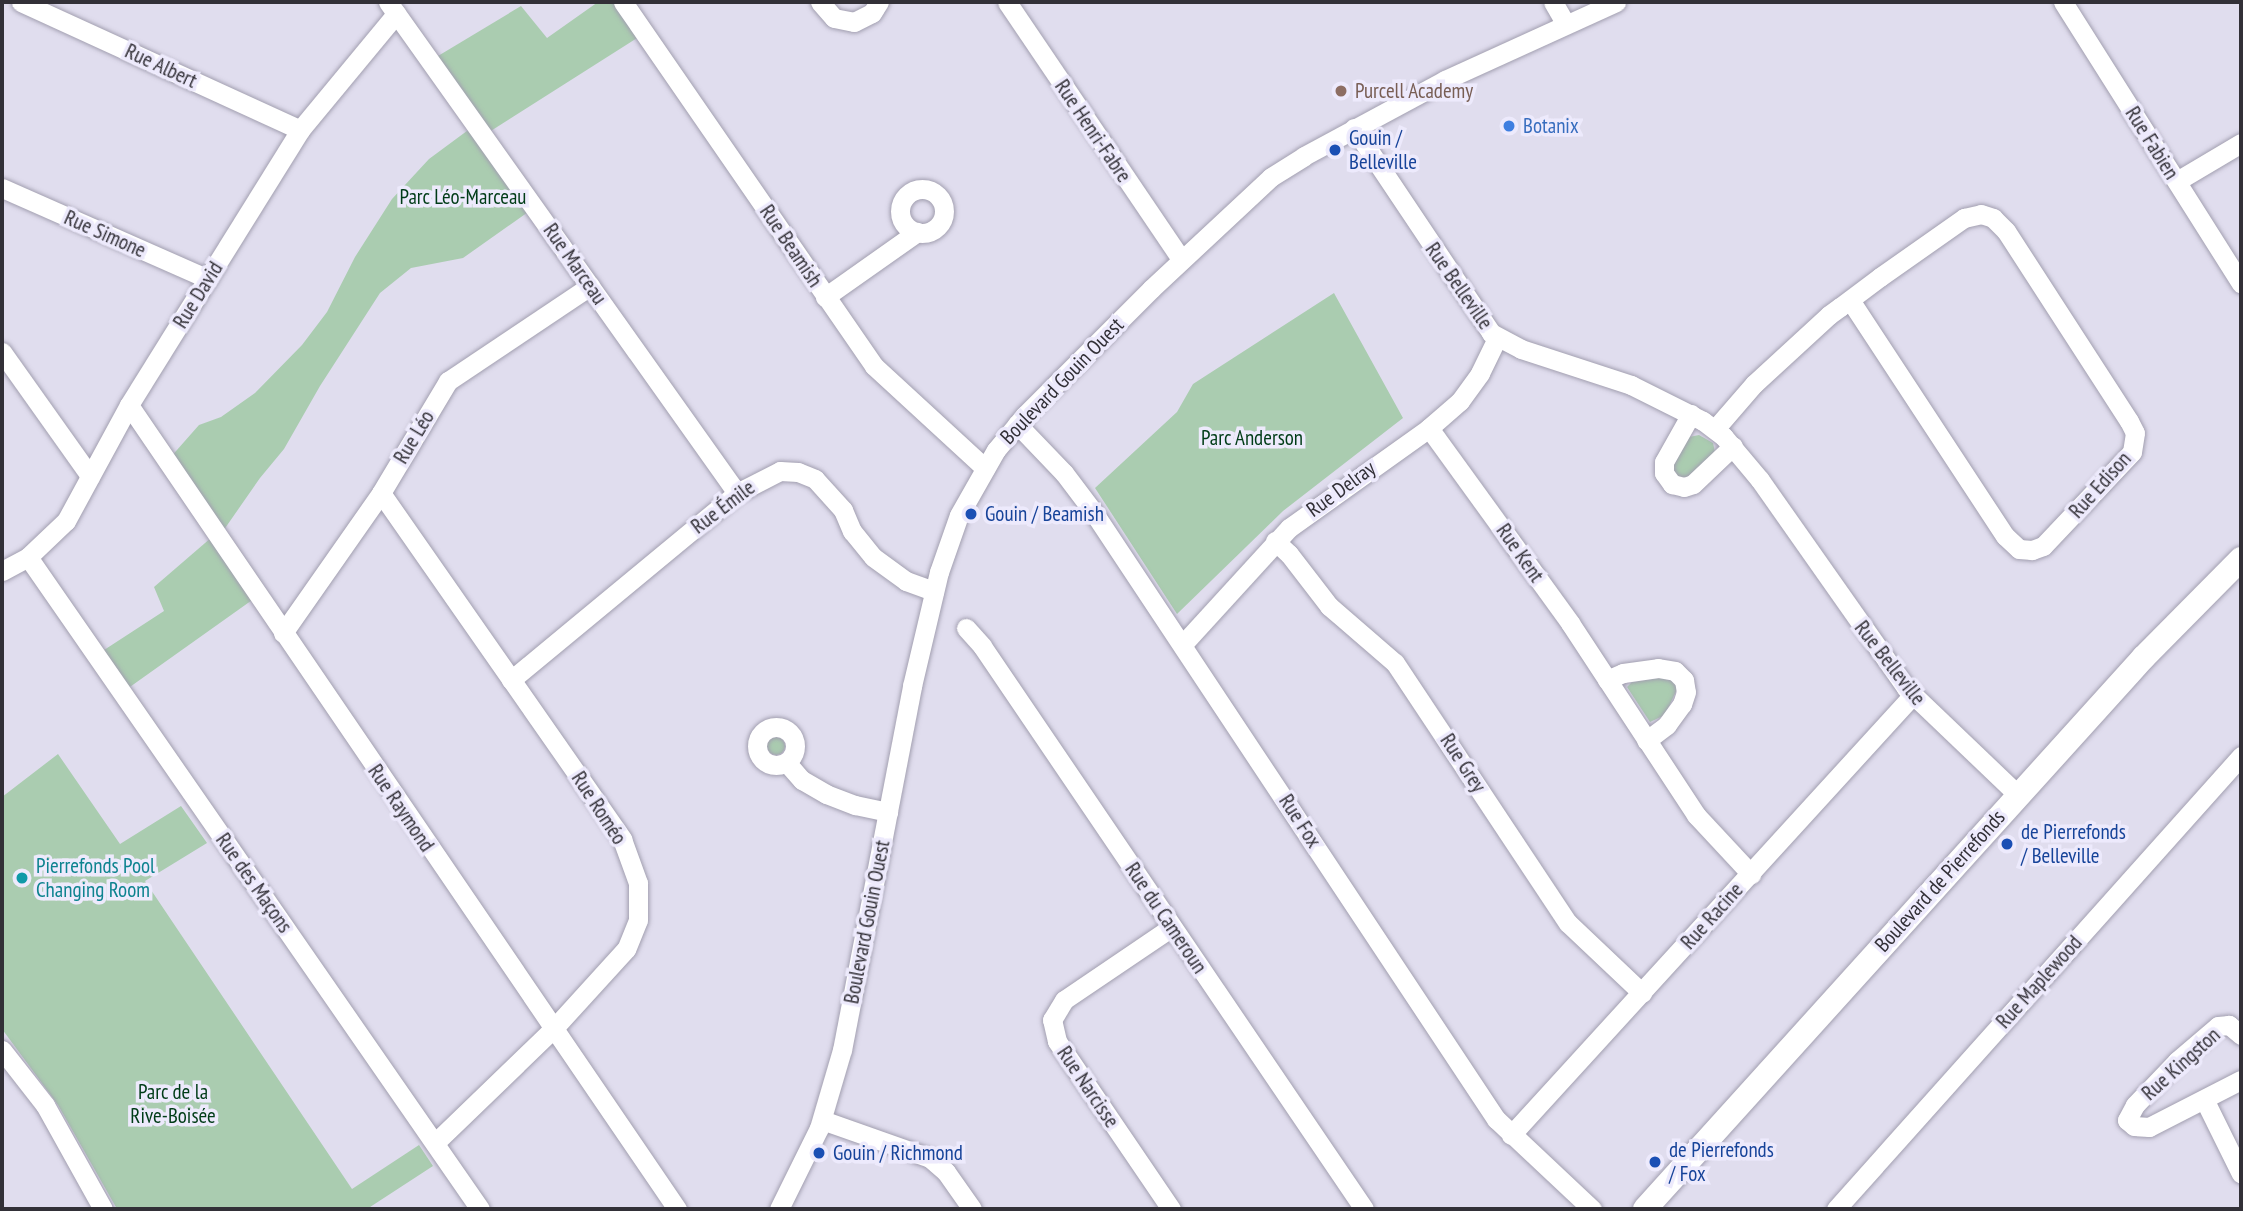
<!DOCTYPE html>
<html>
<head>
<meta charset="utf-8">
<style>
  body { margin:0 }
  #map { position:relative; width:2243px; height:1211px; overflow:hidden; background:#e0ddee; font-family:"PT Sans Narrow",sans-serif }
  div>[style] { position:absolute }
  .green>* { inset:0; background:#aaccb0 }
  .round { border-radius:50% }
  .roads { filter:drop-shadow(0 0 2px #a29fb0) drop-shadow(0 0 2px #a29fb0) }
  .minor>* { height:19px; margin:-9.5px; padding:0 9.5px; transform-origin:9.5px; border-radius:9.5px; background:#fff }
  .minor>.ring { margin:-9.5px; padding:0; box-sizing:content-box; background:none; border:19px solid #fff; border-radius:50% }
  .major>* { height:24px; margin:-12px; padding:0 12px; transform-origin:12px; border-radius:12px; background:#fff }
  .dots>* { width:19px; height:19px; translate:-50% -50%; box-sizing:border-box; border:4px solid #edeafc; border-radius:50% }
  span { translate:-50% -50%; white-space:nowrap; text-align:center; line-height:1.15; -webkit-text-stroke:7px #edeafc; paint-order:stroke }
  .street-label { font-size:21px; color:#323037 }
  .education-label { font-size:21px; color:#785e54 }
  .left { translate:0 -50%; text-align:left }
  .shop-label { font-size:21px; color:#366cbe }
  .transit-label { font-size:21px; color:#164399 }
  .park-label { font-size:21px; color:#003c17 }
  .culture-label { font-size:21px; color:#0d838f }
  .frame { position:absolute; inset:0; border:4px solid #323037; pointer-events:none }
</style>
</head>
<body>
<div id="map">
  <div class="green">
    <div style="clip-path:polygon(598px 2px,623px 2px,645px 33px,486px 134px,433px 59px,521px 6px,547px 38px)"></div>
    <div style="clip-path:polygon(475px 125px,531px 210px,463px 258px,411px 268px,380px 293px,320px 386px,284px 449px,260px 478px,221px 534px,169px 459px,199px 425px,221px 417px,255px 393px,302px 345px,327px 312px,355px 257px,392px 199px,429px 159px)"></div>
    <div style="clip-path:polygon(1334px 293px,1403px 418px,1283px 511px,1177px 614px,1095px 488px,1177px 412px,1193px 384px)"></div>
    <div style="clip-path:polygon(1699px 435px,1713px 443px,1715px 452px,1688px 477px,1679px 478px,1672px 472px,1674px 458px,1689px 437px)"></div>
    <div style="clip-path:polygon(212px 537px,255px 598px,127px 689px,101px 652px,164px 611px,154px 587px)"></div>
    <div style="clip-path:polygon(1659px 678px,1673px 680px,1678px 687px,1665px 715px,1650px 722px,1627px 687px,1632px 682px)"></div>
    <div class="round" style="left:767px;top:737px;width:18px;height:18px"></div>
    <div style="clip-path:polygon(58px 754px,120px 844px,181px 806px,207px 843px,145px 881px,352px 1189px,419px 1145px,433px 1166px,367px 1209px,117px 1209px,58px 1105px,2px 1029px,2px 797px)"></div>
  </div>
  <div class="roads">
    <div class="minor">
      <div style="left:21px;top:2px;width:307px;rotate:24.6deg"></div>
      <div style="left:388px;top:2px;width:602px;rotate:54.6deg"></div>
      <div style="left:623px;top:2px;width:442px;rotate:55.4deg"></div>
      <div style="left:874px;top:366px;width:151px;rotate:42.6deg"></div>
      <div style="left:820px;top:2px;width:21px;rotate:49deg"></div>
      <div style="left:834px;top:18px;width:20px;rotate:11deg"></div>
      <div style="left:854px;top:22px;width:20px;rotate:-27deg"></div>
      <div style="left:872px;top:13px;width:13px;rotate:-58deg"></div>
      <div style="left:1007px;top:2px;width:310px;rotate:55.9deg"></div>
      <div style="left:1553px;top:2px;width:24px;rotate:60deg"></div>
      <div style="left:2063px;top:2px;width:333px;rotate:57.7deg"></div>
      <div style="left:1354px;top:128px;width:247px;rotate:56.2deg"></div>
      <div style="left:1491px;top:333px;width:34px;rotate:28deg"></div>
      <div style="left:1521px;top:349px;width:116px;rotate:18.1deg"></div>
      <div style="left:1631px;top:385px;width:80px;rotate:26.6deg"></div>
      <div style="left:1703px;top:421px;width:26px;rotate:37deg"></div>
      <div style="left:1724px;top:437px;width:56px;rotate:50.1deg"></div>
      <div style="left:1760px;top:480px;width:254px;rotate:54.9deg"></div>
      <div style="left:1906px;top:688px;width:155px;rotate:43.7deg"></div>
      <div style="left:2177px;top:181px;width:74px;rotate:-30.7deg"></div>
      <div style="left:2px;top:188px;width:225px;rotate:23.8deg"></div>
      <div class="ring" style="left:900px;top:189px;width:25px;height:25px"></div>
      <div style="left:825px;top:297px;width:113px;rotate:-35.2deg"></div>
      <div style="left:2px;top:352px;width:152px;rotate:54.6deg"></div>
      <div style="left:129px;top:405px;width:973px;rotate:55.72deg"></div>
      <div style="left:1691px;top:414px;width:55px;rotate:119.4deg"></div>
      <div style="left:1664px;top:462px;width:11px;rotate:90deg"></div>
      <div style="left:1664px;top:473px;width:14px;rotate:54deg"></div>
      <div style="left:1672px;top:484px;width:12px;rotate:14deg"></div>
      <div style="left:1684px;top:487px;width:9px;rotate:-18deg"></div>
      <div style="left:1693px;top:484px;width:55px;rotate:-43.5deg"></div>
      <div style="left:1017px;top:424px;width:68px;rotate:46.2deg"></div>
      <div style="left:1064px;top:473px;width:46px;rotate:52.9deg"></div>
      <div style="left:1092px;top:510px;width:731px;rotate:56.44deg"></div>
      <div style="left:1496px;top:1119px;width:132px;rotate:43.2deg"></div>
      <div style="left:1429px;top:428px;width:241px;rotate:54.1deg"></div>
      <div style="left:1570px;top:623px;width:230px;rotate:56.7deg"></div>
      <div style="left:1696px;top:815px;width:81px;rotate:47deg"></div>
      <div style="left:1715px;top:429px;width:60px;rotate:-49.1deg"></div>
      <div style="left:1754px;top:384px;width:102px;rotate:-42.6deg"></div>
      <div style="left:1829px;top:315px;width:14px;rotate:-36deg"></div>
      <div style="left:1840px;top:307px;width:50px;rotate:-36.9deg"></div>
      <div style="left:1880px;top:277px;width:103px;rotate:-35.1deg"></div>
      <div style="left:1964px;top:218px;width:17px;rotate:-13deg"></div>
      <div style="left:1981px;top:214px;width:13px;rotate:18deg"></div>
      <div style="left:1993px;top:218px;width:18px;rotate:45deg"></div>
      <div style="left:2006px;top:231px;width:226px;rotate:57.1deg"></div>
      <div style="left:2129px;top:421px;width:13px;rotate:63deg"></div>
      <div style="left:2135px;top:433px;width:19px;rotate:99deg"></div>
      <div style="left:2132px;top:452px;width:129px;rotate:133.4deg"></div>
      <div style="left:2043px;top:546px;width:12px;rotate:160deg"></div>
      <div style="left:2032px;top:550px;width:13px;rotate:-176deg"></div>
      <div style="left:2019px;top:549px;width:19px;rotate:-137deg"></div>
      <div style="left:2005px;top:536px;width:282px;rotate:-123.3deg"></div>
      <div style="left:381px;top:493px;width:422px;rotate:55.1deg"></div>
      <div style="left:622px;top:839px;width:47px;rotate:70deg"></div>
      <div style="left:638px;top:883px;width:37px;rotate:90deg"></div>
      <div style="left:638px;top:920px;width:31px;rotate:112deg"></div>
      <div style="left:626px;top:949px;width:105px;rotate:132.3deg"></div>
      <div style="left:555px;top:1027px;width:167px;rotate:136deg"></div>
      <div style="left:1275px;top:541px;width:19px;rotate:43deg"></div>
      <div style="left:1289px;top:554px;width:66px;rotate:52.4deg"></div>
      <div style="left:1329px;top:606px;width:87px;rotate:40.8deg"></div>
      <div style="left:1395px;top:663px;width:312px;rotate:56.4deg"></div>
      <div style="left:1568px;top:923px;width:102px;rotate:43.4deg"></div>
      <div style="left:28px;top:557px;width:793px;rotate:55.27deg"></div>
      <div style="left:2px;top:571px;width:30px;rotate:-28deg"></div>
      <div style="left:28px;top:557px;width:52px;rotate:-43.5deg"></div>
      <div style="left:66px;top:521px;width:132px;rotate:-61.5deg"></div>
      <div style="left:129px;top:405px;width:324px;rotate:-58.1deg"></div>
      <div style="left:300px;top:130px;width:151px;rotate:-50.4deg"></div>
      <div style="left:966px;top:628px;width:24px;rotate:48deg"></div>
      <div style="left:982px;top:646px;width:680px;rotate:55.84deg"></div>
      <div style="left:283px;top:633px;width:171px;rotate:-55deg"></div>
      <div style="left:381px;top:493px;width:131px;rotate:-59.1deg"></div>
      <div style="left:448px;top:381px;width:171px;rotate:-33.8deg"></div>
      <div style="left:1183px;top:644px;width:157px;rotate:-47.6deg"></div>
      <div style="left:1289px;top:528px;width:172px;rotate:-35.5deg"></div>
      <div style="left:1429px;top:428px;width:41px;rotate:-41.1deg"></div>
      <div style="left:1460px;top:401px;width:34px;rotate:-54deg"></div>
      <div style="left:1480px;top:373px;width:39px;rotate:-64deg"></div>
      <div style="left:511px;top:680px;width:293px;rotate:-39.6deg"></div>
      <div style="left:737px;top:493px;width:48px;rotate:-27.1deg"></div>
      <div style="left:780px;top:471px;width:18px;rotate:3deg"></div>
      <div style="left:798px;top:472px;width:18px;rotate:22deg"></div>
      <div style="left:815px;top:479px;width:42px;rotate:47.9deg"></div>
      <div style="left:843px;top:510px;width:23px;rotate:67deg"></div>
      <div style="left:852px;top:531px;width:33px;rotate:51deg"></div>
      <div style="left:873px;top:557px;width:41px;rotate:36deg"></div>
      <div style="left:906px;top:581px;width:30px;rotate:20deg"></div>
      <div style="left:1607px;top:680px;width:17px;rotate:-24deg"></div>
      <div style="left:1623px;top:673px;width:35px;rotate:-8deg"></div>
      <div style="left:1658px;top:668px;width:17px;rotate:10deg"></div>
      <div style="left:1675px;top:671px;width:13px;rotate:45deg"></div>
      <div style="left:1684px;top:680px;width:12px;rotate:81deg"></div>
      <div style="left:1686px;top:692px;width:13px;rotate:108deg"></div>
      <div style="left:1682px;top:704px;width:26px;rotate:126deg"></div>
      <div style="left:1667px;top:725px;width:26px;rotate:143deg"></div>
      <div class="ring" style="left:757px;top:727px;width:19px;height:19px"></div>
      <div style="left:787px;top:763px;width:23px;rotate:49deg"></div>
      <div style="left:802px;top:780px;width:28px;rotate:30deg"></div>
      <div style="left:826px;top:794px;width:31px;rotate:21deg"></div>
      <div style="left:855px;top:805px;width:34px;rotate:12deg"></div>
      <div style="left:2241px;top:1035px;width:16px;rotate:-140deg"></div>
      <div style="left:2229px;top:1025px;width:11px;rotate:175deg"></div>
      <div style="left:2218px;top:1026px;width:54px;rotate:139.5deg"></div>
      <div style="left:2177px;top:1061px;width:61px;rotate:133.7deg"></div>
      <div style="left:2135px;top:1105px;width:17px;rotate:118deg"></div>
      <div style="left:2127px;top:1120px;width:9px;rotate:41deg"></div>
      <div style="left:2134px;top:1126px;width:15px;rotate:4deg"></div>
      <div style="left:2149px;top:1127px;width:103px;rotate:-27.1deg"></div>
      <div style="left:2px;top:1050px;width:70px;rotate:52deg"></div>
      <div style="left:45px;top:1105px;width:119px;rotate:60.9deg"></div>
      <div style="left:2205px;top:1101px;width:81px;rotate:63.7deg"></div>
      <div style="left:822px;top:1120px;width:114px;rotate:19.4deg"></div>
      <div style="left:930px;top:1158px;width:21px;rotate:41deg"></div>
      <div style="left:946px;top:1172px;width:45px;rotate:54.9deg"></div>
      <div style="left:1511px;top:1135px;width:595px;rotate:-47.59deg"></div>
      <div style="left:779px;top:1209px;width:90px;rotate:-63.7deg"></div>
      <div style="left:819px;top:1128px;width:81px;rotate:-73.6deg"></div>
      <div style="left:842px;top:1050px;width:371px;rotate:-79.1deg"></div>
      <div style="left:912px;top:686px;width:117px;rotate:-76.7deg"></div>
      <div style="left:939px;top:572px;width:60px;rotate:-70.7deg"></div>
      <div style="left:959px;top:515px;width:75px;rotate:-60.4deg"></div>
      <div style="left:996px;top:450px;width:45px;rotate:-50.4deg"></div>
      <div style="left:1025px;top:415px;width:178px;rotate:-45deg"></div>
      <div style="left:1151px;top:289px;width:164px;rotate:-43deg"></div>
      <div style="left:1271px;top:177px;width:39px;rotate:-32deg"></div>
      <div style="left:1304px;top:156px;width:160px;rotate:-28.3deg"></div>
      <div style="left:1445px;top:80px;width:188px;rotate:-24.5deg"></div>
      <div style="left:1171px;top:1209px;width:203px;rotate:-124.2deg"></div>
      <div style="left:1057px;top:1041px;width:22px;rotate:-103deg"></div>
      <div style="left:1052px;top:1020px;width:23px;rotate:-59deg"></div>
      <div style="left:1064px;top:1000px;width:130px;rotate:-34.1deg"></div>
      <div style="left:1836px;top:1209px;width:608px;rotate:-48.2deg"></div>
    </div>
    <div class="major">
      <div style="left:1645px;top:1209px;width:744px;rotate:-47.89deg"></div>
      <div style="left:2144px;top:657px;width:138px;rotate:-45.3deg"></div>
    </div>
  </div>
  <div class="dots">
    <div style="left:1341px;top:91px;background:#8d6e63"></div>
    <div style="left:1509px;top:126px;background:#3f7fe0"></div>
    <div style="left:1335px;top:150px;background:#1a4fb4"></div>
    <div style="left:971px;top:514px;background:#1a4fb4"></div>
    <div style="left:2007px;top:844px;background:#1a4fb4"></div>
    <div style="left:22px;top:878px;background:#0f9aa8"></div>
    <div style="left:819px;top:1153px;background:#1a4fb4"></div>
    <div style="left:1655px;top:1162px;background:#1a4fb4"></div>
  </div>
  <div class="street-label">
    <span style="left:161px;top:66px;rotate:25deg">Rue Albert</span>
    <span style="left:1093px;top:131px;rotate:56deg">Rue Henri-Fabre</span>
    <span style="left:2152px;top:143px;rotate:58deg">Rue Fabien</span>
    <span style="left:105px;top:234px;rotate:24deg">Rue Simone</span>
    <span style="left:791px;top:246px;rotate:56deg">Rue Beamish</span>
    <span style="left:575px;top:264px;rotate:55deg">Rue Marceau</span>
    <span style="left:1459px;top:286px;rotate:55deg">Rue Belleville</span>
    <span style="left:198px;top:295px;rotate:-58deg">Rue David</span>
    <span style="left:1062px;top:381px;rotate:-46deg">Boulevard Gouin Ouest</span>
    <span style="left:414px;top:437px;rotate:-59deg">Rue Léo</span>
    <span style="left:2100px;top:485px;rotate:-48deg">Rue Edison</span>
    <span style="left:1341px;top:489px;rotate:-36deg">Rue Delray</span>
    <span style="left:723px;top:507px;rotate:-37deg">Rue Émile</span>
    <span style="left:1520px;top:553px;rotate:55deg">Rue Kent</span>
    <span style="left:1890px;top:663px;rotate:52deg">Rue Belleville</span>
    <span style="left:1463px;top:763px;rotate:57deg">Rue Grey</span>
    <span style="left:401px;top:808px;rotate:56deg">Rue Raymond</span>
    <span style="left:599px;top:808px;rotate:57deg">Rue Roméo</span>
    <span style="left:1300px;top:821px;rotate:57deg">Rue Fox</span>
    <span style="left:1940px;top:881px;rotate:-48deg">Boulevard de Pierrefonds</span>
    <span style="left:254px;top:883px;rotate:55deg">Rue des Maçons</span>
    <span style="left:1712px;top:916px;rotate:-48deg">Rue Racine</span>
    <span style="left:1166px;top:918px;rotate:56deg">Rue du Cameroun</span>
    <span style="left:867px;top:922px;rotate:-79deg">Boulevard Gouin Ouest</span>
    <span style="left:2039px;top:982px;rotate:-48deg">Rue Maplewood</span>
    <span style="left:2181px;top:1064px;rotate:-42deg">Rue Kingston</span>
    <span style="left:1088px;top:1087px;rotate:56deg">Rue Narcisse</span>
  </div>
  <div class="education-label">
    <span class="left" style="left:1355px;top:91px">Purcell Academy</span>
  </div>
  <div class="shop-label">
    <span class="left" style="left:1523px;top:126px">Botanix</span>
  </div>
  <div class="transit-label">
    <span class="left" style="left:1349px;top:150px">Gouin /<br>Belleville</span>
    <span class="left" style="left:985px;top:514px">Gouin / Beamish</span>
    <span class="left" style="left:2021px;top:844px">de Pierrefonds<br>/ Belleville</span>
    <span class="left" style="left:1669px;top:1162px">de Pierrefonds<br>/ Fox</span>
    <span class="left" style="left:833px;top:1153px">Gouin / Richmond</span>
  </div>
  <div class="park-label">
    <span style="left:463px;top:197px">Parc Léo-Marceau</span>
    <span style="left:1252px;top:438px">Parc Anderson</span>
    <span style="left:173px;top:1104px">Parc de la<br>Rive-Boisée</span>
  </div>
  <div class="culture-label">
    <span class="left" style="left:36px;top:878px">Pierrefonds Pool<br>Changing Room</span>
  </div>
  <div class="frame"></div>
</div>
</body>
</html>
